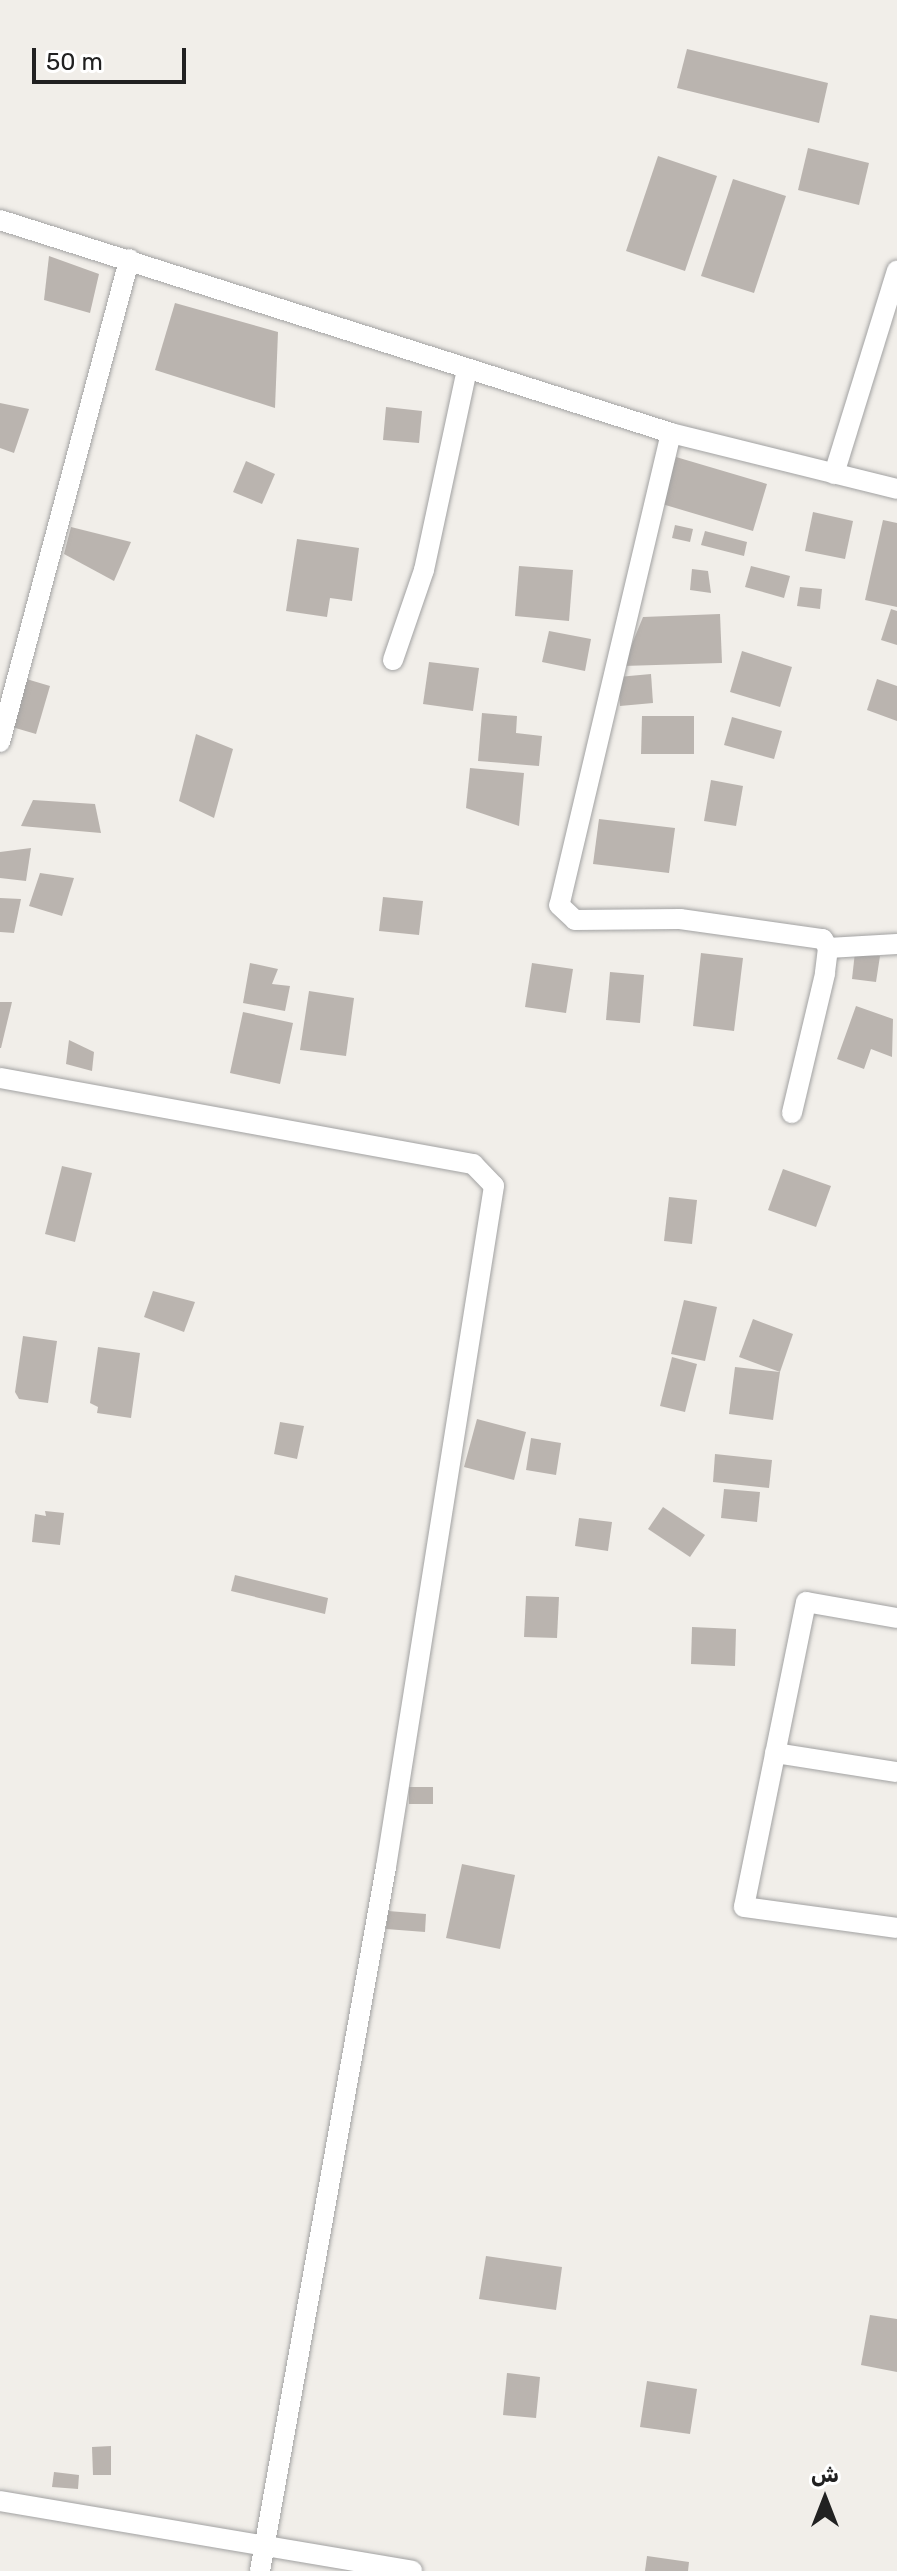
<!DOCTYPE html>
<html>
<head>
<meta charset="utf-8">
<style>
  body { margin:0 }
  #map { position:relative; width:897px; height:2571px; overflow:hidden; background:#f1eee9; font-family:Rubik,"Noto Sans Arabic",sans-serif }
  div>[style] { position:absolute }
  .building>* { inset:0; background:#bab4af }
  .roads { filter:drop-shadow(0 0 2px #a2a2a2) drop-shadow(0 0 2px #a2a2a2) }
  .street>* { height:20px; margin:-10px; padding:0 10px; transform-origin:10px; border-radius:10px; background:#fff }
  span { translate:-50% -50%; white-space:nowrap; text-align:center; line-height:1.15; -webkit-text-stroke:7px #fff; paint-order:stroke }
  .north { position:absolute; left:785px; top:2459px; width:80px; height:80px; -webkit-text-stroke:6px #fff; paint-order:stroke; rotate:0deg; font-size:22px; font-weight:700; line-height:32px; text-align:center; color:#212121 }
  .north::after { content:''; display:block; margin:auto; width:28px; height:36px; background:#212121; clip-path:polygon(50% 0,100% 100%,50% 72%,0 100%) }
  .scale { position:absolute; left:32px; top:48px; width:154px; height:36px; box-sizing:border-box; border:4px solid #212121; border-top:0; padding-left:10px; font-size:24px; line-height:28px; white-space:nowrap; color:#212121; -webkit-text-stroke:6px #fff; paint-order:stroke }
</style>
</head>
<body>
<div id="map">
  <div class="building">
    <div style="clip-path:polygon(687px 49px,828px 83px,819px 123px,677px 88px)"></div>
    <div style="clip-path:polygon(808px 148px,869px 163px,859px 205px,798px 190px)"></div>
    <div style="clip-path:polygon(658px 156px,717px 176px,685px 271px,626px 251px)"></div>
    <div style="clip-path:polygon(733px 179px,786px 196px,754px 293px,701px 276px)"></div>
    <div style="clip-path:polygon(49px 256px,99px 274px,90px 313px,44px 300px)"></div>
    <div style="clip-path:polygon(175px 303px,278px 332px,275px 408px,155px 370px)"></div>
    <div style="clip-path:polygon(0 403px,29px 409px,14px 453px,0 448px)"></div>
    <div style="clip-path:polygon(386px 407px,422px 411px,419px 443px,383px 440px)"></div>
    <div style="clip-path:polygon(676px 457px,767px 484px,753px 531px,662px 504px)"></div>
    <div style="clip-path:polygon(246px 461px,275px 474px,262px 504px,233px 492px)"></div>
    <div style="clip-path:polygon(813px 512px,853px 521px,845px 559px,805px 551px)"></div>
    <div style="clip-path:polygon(883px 520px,897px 523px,897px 607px,865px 600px)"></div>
    <div style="clip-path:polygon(675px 525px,693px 529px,690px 542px,672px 538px)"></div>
    <div style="clip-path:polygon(71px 527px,131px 542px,114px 581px,64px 554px)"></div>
    <div style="clip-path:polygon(705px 531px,747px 542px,744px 556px,701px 545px)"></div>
    <div style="clip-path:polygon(297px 539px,359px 548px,352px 601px,330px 598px,327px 617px,286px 611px)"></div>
    <div style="clip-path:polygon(519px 566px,573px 570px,569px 621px,515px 616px)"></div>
    <div style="clip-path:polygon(751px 566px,790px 576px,784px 598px,745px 587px)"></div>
    <div style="clip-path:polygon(692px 569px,708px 571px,711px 593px,690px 590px)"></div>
    <div style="clip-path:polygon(800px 587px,822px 589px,820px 609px,797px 606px)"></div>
    <div style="clip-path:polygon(891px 609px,897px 611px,897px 645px,881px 640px)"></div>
    <div style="clip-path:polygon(720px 614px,722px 663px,623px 666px,643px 617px)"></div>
    <div style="clip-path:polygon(549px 631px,591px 639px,585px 671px,542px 662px)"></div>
    <div style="clip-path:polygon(742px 651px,792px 667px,780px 707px,730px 692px)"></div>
    <div style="clip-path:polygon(429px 662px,479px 668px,473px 711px,423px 704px)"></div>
    <div style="clip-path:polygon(651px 674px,653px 703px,620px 706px,618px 677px)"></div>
    <div style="clip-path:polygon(23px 678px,50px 686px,36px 734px,12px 727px)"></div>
    <div style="clip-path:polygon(877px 679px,897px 686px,897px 721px,867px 710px)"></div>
    <div style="clip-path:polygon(482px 713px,517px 716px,516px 733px,542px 736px,539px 766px,478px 761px)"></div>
    <div style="clip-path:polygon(642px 716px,694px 716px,694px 754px,641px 754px)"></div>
    <div style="clip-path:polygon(732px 717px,782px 731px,774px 759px,724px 745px)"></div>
    <div style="clip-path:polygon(196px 734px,233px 749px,214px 818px,179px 801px)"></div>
    <div style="clip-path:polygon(470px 768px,524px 773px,519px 826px,466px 808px)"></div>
    <div style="clip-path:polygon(711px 780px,743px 786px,736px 826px,704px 821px)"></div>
    <div style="clip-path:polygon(33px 800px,95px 804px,101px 833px,21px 826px)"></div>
    <div style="clip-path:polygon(599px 819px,675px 828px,669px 873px,593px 864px)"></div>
    <div style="clip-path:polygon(31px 848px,26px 881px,0 878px,0 852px)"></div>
    <div style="clip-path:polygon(40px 873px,74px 878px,62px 916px,29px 906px)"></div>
    <div style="clip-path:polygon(383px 897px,423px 901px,419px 935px,379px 931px)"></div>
    <div style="clip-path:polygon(0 898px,21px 899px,14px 933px,0 932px)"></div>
    <div style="clip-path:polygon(855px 952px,880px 956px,876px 982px,852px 979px)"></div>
    <div style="clip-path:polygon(701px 953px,743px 958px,734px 1031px,693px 1026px)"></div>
    <div style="clip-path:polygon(250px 963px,278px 969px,272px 984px,290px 986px,285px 1011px,243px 1003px)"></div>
    <div style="clip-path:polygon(532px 963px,573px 969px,566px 1013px,525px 1007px)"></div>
    <div style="clip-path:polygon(610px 972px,644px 975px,640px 1023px,606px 1020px)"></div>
    <div style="clip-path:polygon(309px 991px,354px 998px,346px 1056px,300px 1050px)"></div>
    <div style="clip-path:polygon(0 1002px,12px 1002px,1px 1048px,0 1048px)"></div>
    <div style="clip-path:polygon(856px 1006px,893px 1019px,892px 1057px,871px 1049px,864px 1069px,837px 1059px)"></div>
    <div style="clip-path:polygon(243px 1012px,293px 1023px,280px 1084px,230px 1073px)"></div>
    <div style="clip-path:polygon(69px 1040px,94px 1052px,92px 1071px,66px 1064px)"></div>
    <div style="clip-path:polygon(62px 1166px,92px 1173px,75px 1242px,45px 1234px)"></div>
    <div style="clip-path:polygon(783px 1169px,831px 1186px,816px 1227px,768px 1210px)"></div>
    <div style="clip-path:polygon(669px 1197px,697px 1200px,692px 1244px,664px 1241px)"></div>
    <div style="clip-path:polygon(153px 1291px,195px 1302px,184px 1332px,144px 1317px)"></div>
    <div style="clip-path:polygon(684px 1300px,717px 1307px,705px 1361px,671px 1354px)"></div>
    <div style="clip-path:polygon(753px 1319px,793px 1334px,780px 1372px,739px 1357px)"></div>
    <div style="clip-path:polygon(23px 1336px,57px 1341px,48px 1403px,19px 1399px,15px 1392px)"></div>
    <div style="clip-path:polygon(98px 1347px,140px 1353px,131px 1418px,97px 1413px,98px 1407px,90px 1403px)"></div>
    <div style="clip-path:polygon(672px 1357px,697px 1364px,685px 1412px,660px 1406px)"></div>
    <div style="clip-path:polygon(735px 1367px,780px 1372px,773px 1420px,729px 1414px)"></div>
    <div style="clip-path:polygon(477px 1419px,526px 1432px,514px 1480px,464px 1467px)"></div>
    <div style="clip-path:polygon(280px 1422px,304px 1426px,297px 1459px,274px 1454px)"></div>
    <div style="clip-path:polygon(531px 1438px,561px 1443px,556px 1475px,526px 1470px)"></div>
    <div style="clip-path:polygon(715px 1454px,772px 1460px,769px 1488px,713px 1482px)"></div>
    <div style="clip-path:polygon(724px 1489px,760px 1492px,757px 1522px,721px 1518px)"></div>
    <div style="clip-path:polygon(663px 1507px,705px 1535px,690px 1557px,648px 1529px)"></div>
    <div style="clip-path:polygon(45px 1511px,64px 1513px,60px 1545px,32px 1542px,35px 1514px,46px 1516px)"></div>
    <div style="clip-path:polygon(579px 1518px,612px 1522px,608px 1551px,575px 1546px)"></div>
    <div style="clip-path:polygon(235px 1575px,328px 1598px,325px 1614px,231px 1591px)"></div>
    <div style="clip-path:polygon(526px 1596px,559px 1597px,557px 1638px,524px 1637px)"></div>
    <div style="clip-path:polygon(692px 1627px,736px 1629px,735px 1666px,691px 1664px)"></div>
    <div style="clip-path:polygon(409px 1787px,433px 1787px,433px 1804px,409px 1804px)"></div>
    <div style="clip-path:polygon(462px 1864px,515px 1875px,500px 1949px,446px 1938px)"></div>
    <div style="clip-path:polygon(388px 1911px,426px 1914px,425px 1932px,386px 1929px)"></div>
    <div style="clip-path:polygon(486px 2256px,562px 2267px,556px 2310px,479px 2299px)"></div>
    <div style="clip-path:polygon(870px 2315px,897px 2319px,897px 2372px,861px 2365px)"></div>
    <div style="clip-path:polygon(507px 2373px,540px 2377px,536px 2418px,503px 2415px)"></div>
    <div style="clip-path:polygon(647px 2381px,697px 2389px,690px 2434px,640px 2427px)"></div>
    <div style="clip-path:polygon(111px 2446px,111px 2475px,93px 2475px,92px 2447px)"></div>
    <div style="clip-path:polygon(54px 2472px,79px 2475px,78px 2489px,52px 2487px)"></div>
    <div style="clip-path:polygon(647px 2556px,689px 2562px,688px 2571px,645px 2571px)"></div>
  </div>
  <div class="roads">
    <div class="street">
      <div style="left:0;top:220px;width:704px;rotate:17.61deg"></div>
      <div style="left:671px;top:433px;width:233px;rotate:13.9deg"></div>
      <div style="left:671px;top:433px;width:485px;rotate:103.3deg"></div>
      <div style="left:559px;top:905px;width:22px;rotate:43deg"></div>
      <div style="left:575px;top:920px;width:105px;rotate:-0.5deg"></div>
      <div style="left:680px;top:919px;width:144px;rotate:8deg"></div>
      <div style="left:823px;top:939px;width:10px;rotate:61deg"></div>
      <div style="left:828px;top:948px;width:26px;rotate:97deg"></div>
      <div style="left:825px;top:974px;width:143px;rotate:103.4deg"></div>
      <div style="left:834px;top:474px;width:213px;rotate:-72.8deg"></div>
      <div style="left:393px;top:660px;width:95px;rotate:-71deg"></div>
      <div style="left:424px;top:570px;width:206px;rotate:-77.9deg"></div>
      <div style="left:0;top:742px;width:500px;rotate:-75deg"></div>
      <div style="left:828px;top:948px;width:69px;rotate:-3.3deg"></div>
      <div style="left:0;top:1078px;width:481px;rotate:10.3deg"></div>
      <div style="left:473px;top:1164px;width:30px;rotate:46deg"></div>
      <div style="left:494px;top:1186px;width:690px;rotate:99.01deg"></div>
      <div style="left:386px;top:1867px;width:715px;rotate:100.15deg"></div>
      <div style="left:897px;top:1618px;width:92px;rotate:-170deg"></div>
      <div style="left:806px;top:1602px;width:311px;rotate:101.5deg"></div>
      <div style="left:744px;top:1907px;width:154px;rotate:7.8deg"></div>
      <div style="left:775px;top:1753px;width:123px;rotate:8.9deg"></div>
      <div style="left:0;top:2501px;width:418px;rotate:9.6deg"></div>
    </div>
  </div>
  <div class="north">ش</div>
  <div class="scale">50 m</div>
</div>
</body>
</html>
